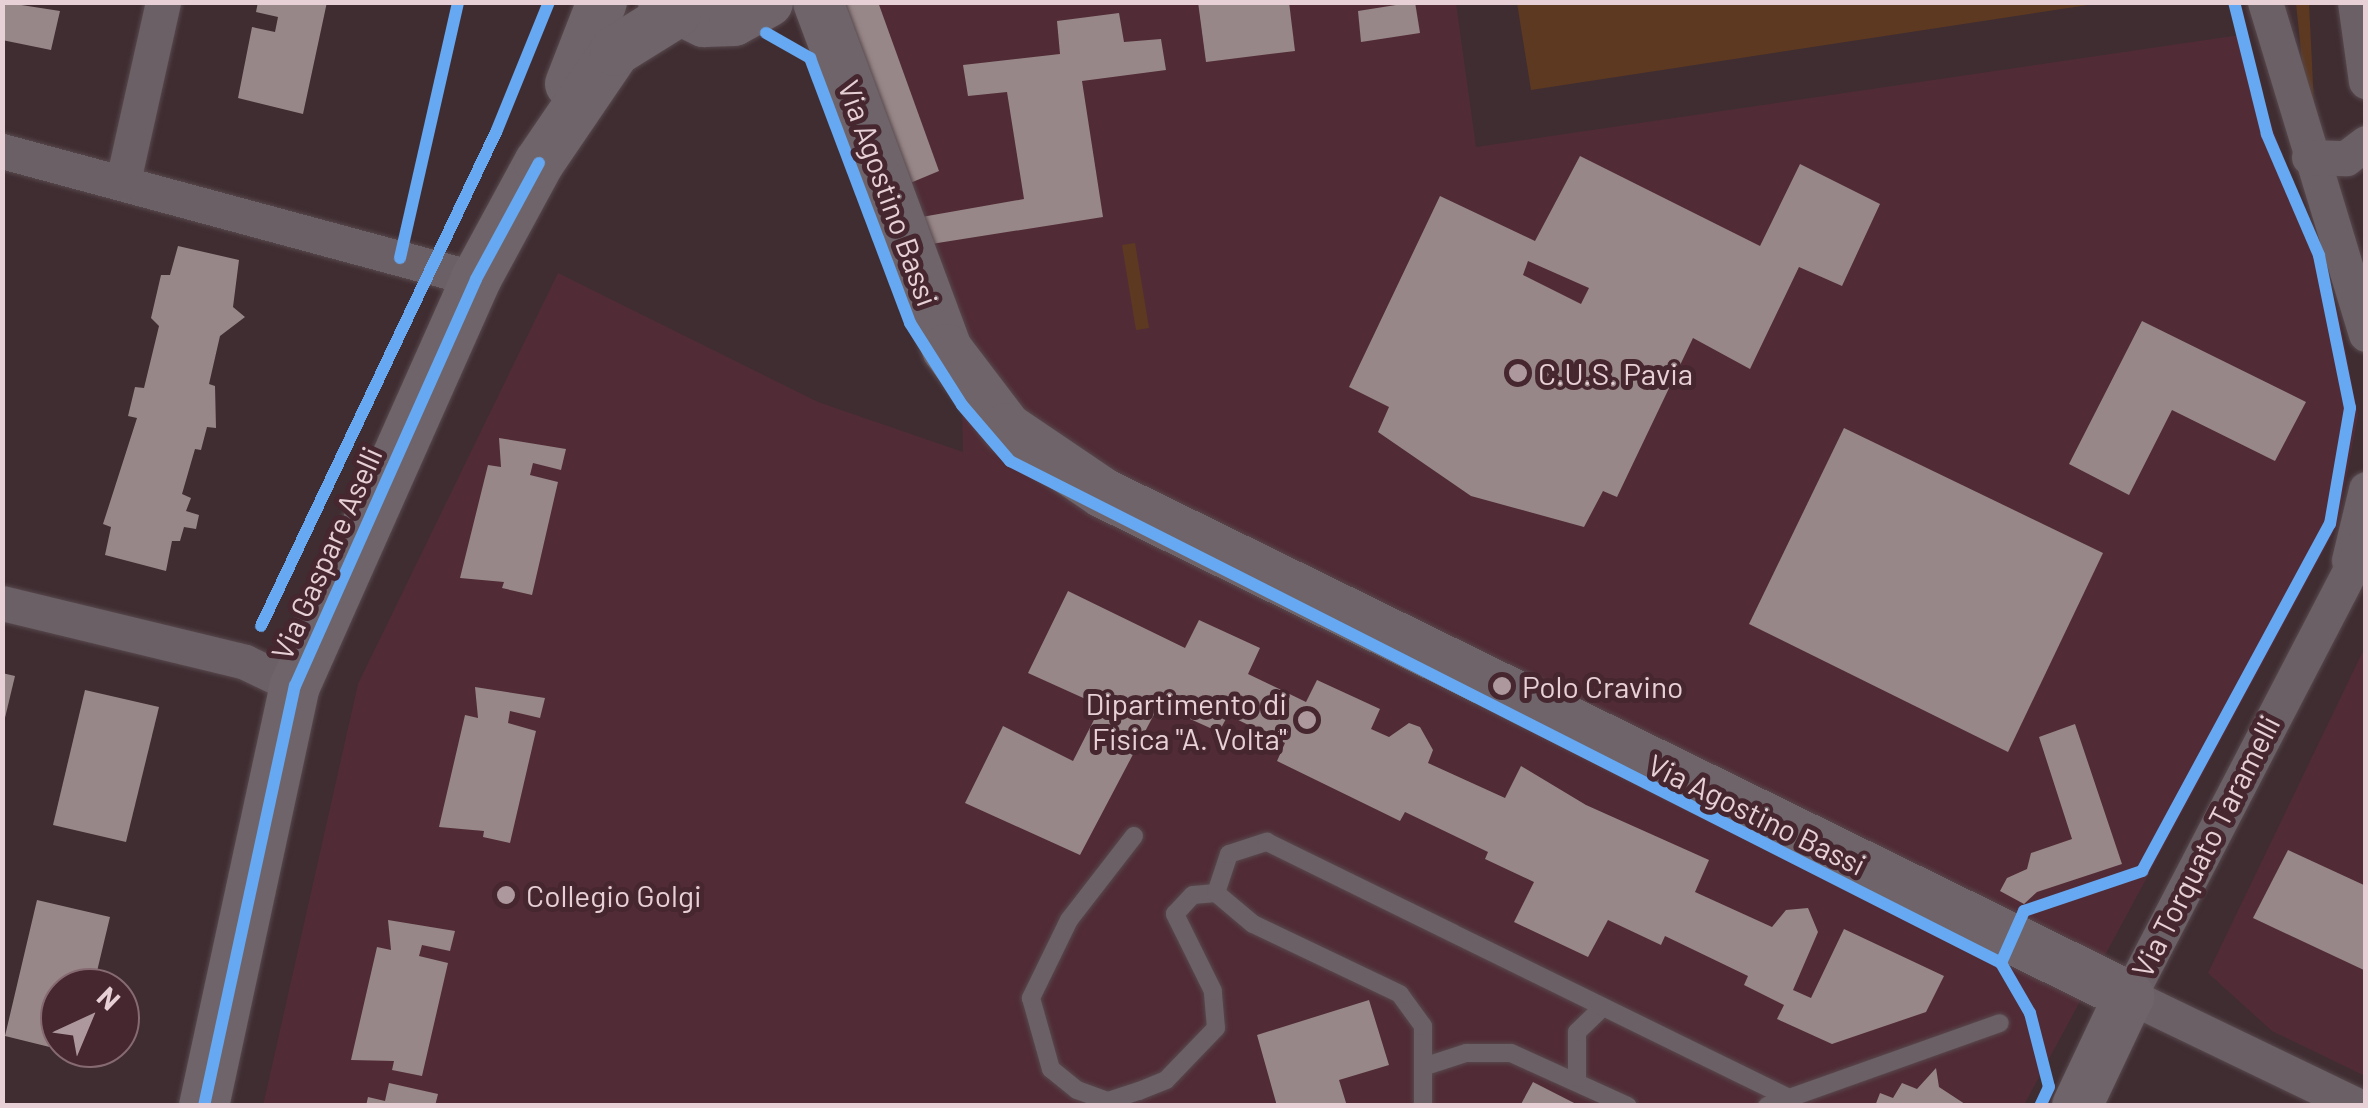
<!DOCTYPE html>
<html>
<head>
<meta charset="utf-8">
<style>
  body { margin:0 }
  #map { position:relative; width:2368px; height:1108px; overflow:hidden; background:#3f2d32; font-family:Barlow,sans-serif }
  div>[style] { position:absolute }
  .built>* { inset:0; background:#512c37 }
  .green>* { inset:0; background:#5d3921 }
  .building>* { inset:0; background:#988788 }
  .roads { filter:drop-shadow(0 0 2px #58494d) drop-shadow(0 0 2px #58494d) }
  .lane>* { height:18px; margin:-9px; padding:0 9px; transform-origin:9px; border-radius:9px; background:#6b6066 }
  .street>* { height:35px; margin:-17.5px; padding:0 17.5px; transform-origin:17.5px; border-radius:17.5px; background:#6b6066 }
  .secondary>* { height:50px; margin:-25px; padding:0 25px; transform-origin:25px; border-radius:25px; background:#6e646a }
  .cycleway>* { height:12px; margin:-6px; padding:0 6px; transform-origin:6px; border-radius:6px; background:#66a8f1 }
  .dots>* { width:28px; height:28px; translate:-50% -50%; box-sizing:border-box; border:5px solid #46262f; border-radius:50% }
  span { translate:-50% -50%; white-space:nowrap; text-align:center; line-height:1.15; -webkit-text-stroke:10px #46262f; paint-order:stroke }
  .street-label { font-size:30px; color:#e7d1d6 }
  .poi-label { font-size:30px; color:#e7d1d6 }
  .left { translate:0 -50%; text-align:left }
  .right { translate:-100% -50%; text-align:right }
  .frame { position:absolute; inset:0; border:5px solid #e7d1d6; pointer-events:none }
  .north { position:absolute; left:40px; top:968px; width:100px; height:100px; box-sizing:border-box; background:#46262f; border:2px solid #866a72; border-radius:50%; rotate:44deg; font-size:28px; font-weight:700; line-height:40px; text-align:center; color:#e7d1d6 }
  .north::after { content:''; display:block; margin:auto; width:35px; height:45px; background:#ac989d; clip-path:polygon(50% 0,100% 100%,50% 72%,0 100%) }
</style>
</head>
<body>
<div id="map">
  <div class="built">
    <div style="clip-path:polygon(834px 3px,1456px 3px,1476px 147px,2240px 35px,2339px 315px,2358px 415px,2338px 524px,2024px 1105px,263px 1106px,358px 684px,558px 273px,818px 402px,963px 452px,962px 405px)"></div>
    <div style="clip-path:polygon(2365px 647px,2365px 1076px,2272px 1031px,2208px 973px)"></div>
  </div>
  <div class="green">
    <div style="clip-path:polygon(1517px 3px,1517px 2px,2101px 3px,1531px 90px)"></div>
    <div style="clip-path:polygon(2296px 3px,2309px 3px,2314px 104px,2306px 100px)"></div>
    <div style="clip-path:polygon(1135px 243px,1149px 328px,1136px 330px,1122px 245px)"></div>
  </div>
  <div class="building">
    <div style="clip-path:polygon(2px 2px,60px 11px,51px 50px,2px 40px)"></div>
    <div style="clip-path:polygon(258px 2px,327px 2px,303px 114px,238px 98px,252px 27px,275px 32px,278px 17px,256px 12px)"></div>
    <div style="clip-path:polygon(834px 2px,878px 2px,939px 171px,903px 186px)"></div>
    <div style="clip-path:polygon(1198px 2px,1289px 2px,1295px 51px,1206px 62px)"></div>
    <div style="clip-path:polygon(1415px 2px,1420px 33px,1361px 42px,1358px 11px)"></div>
    <div style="clip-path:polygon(1119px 13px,1124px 42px,1161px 39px,1166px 70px,1082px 81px,1103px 217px,925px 245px,916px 218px,1024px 199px,1007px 92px,968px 96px,963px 65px,1060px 54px,1057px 21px)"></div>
    <div style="clip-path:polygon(evenodd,1580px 156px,1760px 246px,1800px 164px,1880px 204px,1842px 286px,1799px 267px,1750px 369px,1693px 338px,1617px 497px,1603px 491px,1584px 527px,1471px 496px,1378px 432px,1389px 407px,1349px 387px,1440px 196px,1535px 241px,1580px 156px,1528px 261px,1589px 288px,1581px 304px,1523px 275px,1528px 261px)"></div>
    <div style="clip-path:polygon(178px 246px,239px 260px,233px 307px,245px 317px,220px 336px,209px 384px,215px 386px,216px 428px,207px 427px,201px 450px,195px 449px,182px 494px,191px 498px,186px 511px,199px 515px,196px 529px,184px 527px,180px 541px,172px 541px,166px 571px,105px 555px,111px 527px,103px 524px,137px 418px,128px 416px,135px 387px,144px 388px,159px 326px,151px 318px,161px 275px,170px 275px)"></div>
    <div style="clip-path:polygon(2142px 321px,2306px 402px,2275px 461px,2172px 410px,2129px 495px,2069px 464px)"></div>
    <div style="clip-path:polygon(1844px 428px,2103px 553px,2008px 752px,1749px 624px)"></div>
    <div style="clip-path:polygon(499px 438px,566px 449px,561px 470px,533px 463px,530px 475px,558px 482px,532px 595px,502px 588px,504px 582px,460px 578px,488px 465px,501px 467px)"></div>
    <div style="clip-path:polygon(1068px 591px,1185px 648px,1199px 620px,1260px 648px,1248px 674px,1306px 702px,1317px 680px,1380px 709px,1371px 729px,1389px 737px,1409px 723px,1420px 727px,1433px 750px,1428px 763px,1505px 798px,1521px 766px,1586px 805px,1709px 860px,1695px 892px,1772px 927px,1786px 910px,1808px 908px,1818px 932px,1793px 990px,1811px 998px,1844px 929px,1944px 976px,1926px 1012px,1832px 1044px,1777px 1019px,1784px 1005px,1744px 985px,1748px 976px,1665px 936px,1661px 945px,1608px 920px,1588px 957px,1514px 922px,1534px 882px,1485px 859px,1488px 852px,1405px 812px,1400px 821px,1277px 761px,1285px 743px,1228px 715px,1219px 732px,1159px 705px,1080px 855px,965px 803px,1003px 726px,1073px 761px,1101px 706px,1028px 673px)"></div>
    <div style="clip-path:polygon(2px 673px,15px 676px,4px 722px,2px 722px)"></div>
    <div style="clip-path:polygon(475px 687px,545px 698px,540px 718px,510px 711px,508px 723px,536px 731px,510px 843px,483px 837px,484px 831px,439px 827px,465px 715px,478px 718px)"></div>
    <div style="clip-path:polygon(85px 690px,159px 707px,126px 842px,53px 825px)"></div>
    <div style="clip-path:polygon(2075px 724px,2122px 864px,2037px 892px,2024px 904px,2000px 891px,2007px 878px,2027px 869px,2031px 853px,2072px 839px,2039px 737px)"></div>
    <div style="clip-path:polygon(2288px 850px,2366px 886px,2366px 971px,2253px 918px)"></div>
    <div style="clip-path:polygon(37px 900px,110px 917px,93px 988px,60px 988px,60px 1048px,79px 1048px,78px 1054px,5px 1036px)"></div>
    <div style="clip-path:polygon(388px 920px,455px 931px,450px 951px,422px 945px,419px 956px,448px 963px,422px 1076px,392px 1070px,394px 1061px,351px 1060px,377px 947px,391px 950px)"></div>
    <div style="clip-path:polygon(1369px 1000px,1389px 1065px,1339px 1080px,1347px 1106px,1277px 1106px,1257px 1035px)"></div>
    <div style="clip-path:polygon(1936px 1068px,1939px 1087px,1968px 1106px,1875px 1106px,1880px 1093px,1893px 1098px,1902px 1083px,1917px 1089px)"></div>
    <div style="clip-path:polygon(1533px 1082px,1580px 1106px,1520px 1106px)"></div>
    <div style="clip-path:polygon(389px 1083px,438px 1094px,435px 1106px,366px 1106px,368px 1097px,385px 1101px)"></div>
  </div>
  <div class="roads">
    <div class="lane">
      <div style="left:1134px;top:836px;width:106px;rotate:127.7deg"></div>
      <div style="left:1069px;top:920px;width:87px;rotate:116deg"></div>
      <div style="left:1031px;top:998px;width:74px;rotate:74.3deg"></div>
      <div style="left:1051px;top:1069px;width:33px;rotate:39deg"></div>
      <div style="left:1077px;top:1090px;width:33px;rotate:20deg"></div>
      <div style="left:1108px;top:1101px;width:33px;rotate:-18deg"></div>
      <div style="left:1139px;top:1091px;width:29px;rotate:-22deg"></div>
      <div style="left:1166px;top:1080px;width:72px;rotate:-46.1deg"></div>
      <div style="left:1216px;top:1028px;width:37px;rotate:-95deg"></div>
      <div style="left:1213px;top:991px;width:86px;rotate:-116.3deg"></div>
      <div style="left:1175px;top:914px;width:26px;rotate:-47deg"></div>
      <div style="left:1193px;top:895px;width:23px;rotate:-5deg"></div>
      <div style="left:1426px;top:1066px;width:42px;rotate:-18deg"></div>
      <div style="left:1466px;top:1053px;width:45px"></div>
      <div style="left:1511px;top:1053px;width:128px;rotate:24.4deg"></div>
      <div style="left:1577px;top:1078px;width:46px;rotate:-90deg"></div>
      <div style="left:1577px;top:1032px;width:36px;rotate:-44deg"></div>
      <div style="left:1423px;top:1106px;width:80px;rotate:-90deg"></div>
      <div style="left:1423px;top:1026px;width:39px;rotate:-126deg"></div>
      <div style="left:1400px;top:994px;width:163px;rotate:-154.5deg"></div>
      <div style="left:1253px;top:924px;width:48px;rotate:-140deg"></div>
      <div style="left:1216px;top:893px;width:41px;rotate:-71.6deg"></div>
      <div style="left:1229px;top:854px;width:40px;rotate:-18deg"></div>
      <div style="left:1267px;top:842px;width:581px;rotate:26.12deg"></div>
      <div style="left:1767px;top:1106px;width:247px;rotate:-19.6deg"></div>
    </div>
    <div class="street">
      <div style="left:2265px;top:2px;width:347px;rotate:73.1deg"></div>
      <div style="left:2355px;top:2px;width:80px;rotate:82.1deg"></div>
      <div style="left:2px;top:151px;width:491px;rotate:15.1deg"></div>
      <div style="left:2309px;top:157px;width:37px;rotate:2deg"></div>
      <div style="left:2346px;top:158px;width:25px;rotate:-37deg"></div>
      <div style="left:123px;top:181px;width:183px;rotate:-77.4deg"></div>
      <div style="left:2349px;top:560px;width:73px;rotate:-76.5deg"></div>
      <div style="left:2px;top:603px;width:250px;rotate:13.6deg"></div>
      <div style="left:245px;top:662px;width:55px;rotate:25.6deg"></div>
      <div style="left:2358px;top:1106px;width:254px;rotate:-154.3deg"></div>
      <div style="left:2129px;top:996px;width:514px;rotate:-62.54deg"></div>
    </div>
    <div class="secondary">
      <div style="left:663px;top:2px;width:46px;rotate:26deg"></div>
      <div style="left:704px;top:22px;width:30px;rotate:-2deg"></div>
      <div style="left:734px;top:21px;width:39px;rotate:-29deg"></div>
      <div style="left:818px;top:2px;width:370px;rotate:69.6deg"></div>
      <div style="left:947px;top:349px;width:99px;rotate:52.8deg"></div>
      <div style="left:1007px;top:428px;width:116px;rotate:34.1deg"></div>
      <div style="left:1103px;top:493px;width:1143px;rotate:26.12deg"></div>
      <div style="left:2129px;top:996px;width:122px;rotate:115.3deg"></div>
      <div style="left:570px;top:84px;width:88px;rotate:-68.7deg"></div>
      <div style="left:204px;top:1106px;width:430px;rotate:-77.8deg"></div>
      <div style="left:295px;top:686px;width:445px;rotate:-66deg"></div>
      <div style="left:476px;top:279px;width:132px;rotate:-61.5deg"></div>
      <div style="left:539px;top:163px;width:135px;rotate:-55.8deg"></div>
      <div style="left:615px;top:51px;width:72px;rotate:-31.9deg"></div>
    </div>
  </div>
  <div class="cycleway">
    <div style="left:766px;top:33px;width:51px;rotate:29.6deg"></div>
    <div style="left:810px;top:58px;width:283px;rotate:69.3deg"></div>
    <div style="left:910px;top:323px;width:97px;rotate:57.6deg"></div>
    <div style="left:962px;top:405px;width:74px;rotate:49.4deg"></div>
    <div style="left:1010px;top:461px;width:1111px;rotate:26.86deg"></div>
    <div style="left:2001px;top:963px;width:58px;rotate:59.9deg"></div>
    <div style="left:2030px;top:1013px;width:76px;rotate:75.6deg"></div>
    <div style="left:2049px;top:1087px;width:21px;rotate:115deg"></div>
    <div style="left:400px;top:258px;width:262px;rotate:-77.2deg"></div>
    <div style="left:261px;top:626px;width:549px;rotate:-64.55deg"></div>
    <div style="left:497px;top:130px;width:138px;rotate:-67.9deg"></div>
    <div style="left:2001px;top:963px;width:57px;rotate:-66.1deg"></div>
    <div style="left:2024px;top:911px;width:125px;rotate:-18.7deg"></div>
    <div style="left:2142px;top:871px;width:395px;rotate:-61.6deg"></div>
    <div style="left:2330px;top:524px;width:118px;rotate:-80.2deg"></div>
    <div style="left:2350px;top:408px;width:156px;rotate:-101.5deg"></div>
    <div style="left:2319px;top:255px;width:132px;rotate:-113.3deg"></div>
    <div style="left:2267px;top:134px;width:136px;rotate:-104deg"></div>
    <div style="left:204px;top:1106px;width:430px;rotate:-77.8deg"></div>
    <div style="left:295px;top:686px;width:445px;rotate:-66deg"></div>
    <div style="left:476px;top:279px;width:132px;rotate:-61.5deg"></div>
  </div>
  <div class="dots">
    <div style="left:1518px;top:373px;background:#ac989d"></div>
    <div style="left:1502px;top:686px;background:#ac989d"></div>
    <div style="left:1307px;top:720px;background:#ac989d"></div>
    <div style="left:506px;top:895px;background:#ac989d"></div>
  </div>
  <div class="street-label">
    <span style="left:889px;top:193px;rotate:70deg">Via Agostino Bassi</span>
    <span style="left:326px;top:553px;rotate:-66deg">Via Gaspare Aselli</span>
    <span style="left:1757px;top:814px;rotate:26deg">Via Agostino Bassi</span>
    <span style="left:2205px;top:846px;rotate:-63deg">Via Torquato Taramelli</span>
  </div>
  <div class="poi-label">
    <span class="left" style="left:1538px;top:373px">C.U.S. Pavia</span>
    <span class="left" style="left:1522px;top:686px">Polo Cravino</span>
    <span class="right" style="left:1287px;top:720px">Dipartimento di<br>Fisica "A. Volta"</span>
    <span class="left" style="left:526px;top:895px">Collegio Golgi</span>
  </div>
  <div class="frame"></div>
  <div class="north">N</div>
</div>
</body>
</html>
